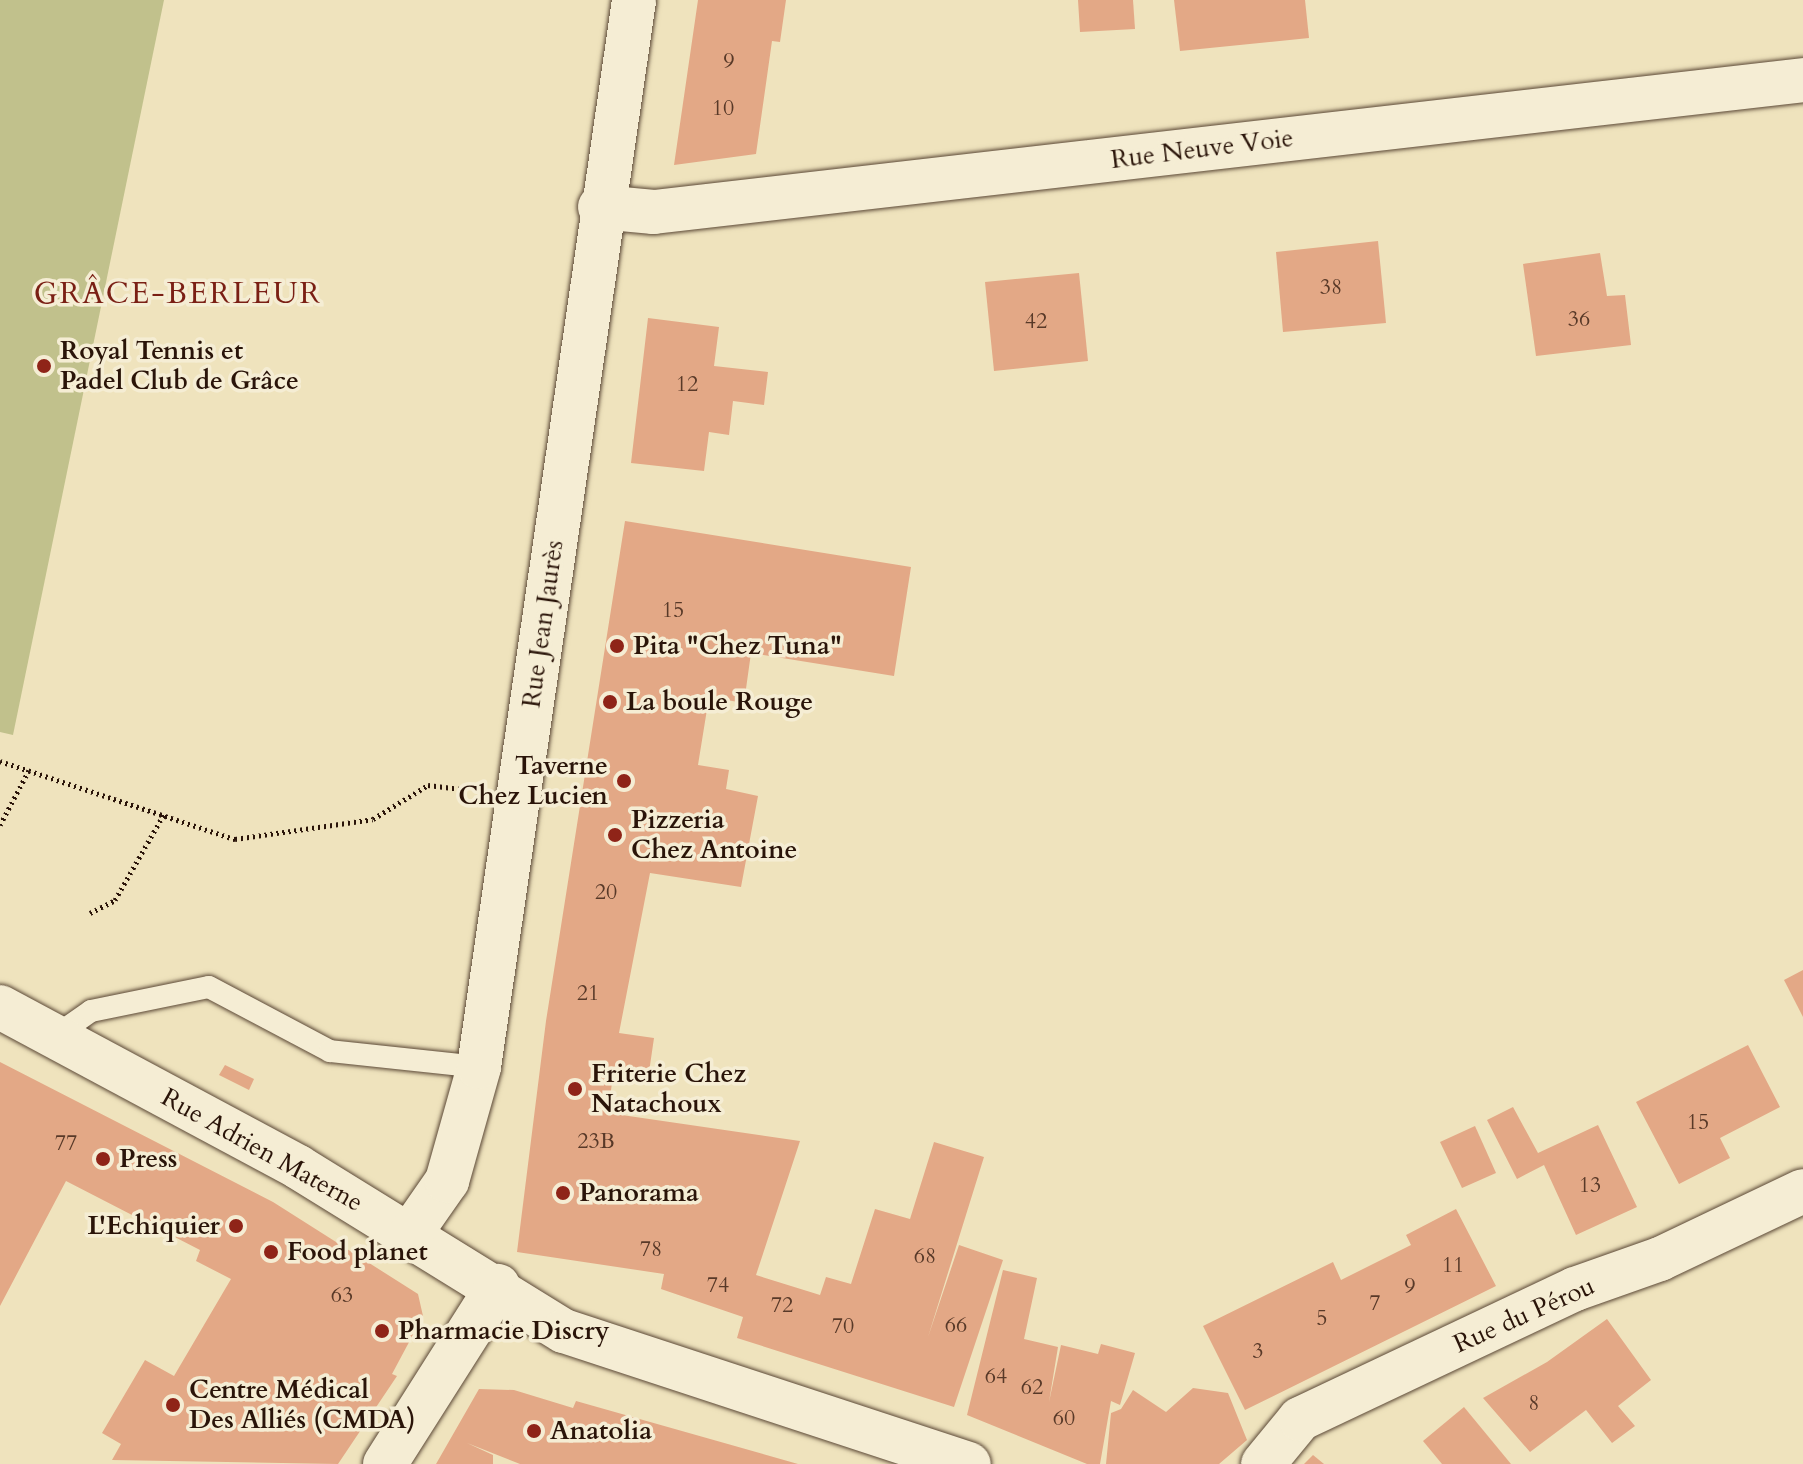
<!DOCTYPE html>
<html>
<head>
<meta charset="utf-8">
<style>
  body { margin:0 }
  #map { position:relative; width:1803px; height:1464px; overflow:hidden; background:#efe3bd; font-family:Cardo,serif }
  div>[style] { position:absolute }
  .green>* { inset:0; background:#c1c18c }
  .building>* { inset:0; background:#e3a886 }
  .path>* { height:5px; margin-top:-2.5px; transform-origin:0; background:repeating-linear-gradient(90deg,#2a1409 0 2px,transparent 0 6px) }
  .roads { filter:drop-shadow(0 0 2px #5b4836) drop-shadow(0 0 2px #5b4836) }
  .lane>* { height:22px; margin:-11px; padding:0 11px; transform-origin:11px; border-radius:11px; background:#f5edd4 }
  .street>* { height:44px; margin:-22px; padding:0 22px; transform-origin:22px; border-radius:22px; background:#f5edd4 }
  .dots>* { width:22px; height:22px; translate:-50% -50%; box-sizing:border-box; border:4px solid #f5edd4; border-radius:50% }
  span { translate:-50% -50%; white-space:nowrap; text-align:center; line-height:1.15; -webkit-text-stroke:7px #f5edd4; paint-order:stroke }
  .number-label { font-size:22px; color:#583928 }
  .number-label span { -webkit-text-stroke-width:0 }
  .street-label { font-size:26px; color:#2a1409 }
  .poi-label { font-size:26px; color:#2a1409; font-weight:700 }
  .left { translate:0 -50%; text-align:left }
  .right { translate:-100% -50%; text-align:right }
  .quarter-label { font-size:30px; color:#7a1f14; letter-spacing:2px }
</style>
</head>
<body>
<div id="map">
  <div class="green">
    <div style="clip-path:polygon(0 0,164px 0,13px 735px,0 732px)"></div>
  </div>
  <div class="building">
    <div style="clip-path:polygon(698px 0,786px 0,780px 42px,772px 41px,756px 154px,674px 165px)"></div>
    <div style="clip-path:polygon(1078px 0,1133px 0,1135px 29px,1080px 32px)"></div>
    <div style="clip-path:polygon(1174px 0,1305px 0,1309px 38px,1180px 51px)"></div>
    <div style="clip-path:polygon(1378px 241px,1386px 323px,1283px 332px,1276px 252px)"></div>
    <div style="clip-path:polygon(1600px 253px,1607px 296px,1625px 295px,1631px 345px,1536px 356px,1523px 264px)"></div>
    <div style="clip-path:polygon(1079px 273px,1088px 361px,994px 371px,985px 282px)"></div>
    <div style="clip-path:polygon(648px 318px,719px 327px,714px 366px,768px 372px,764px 405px,733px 401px,729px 435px,709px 432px,704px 471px,631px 463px)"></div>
    <div style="clip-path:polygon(625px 521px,911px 567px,894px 676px,751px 653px,744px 703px,709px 697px,698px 765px,729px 770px,726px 789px,758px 796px,741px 887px,650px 873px,619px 1033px,654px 1038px,648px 1079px,613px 1075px,608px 1113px,800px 1141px,756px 1275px,820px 1295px,826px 1277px,851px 1284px,875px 1209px,910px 1219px,934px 1142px,984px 1157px,928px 1337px,959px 1245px,1003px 1260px,954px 1407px,737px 1338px,743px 1317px,661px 1289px,664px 1274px,517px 1252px,546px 1021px)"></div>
    <div style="clip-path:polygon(1803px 970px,1803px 1017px,1784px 980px)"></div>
    <div style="clip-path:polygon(1748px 1045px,1780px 1107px,1720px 1138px,1730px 1158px,1679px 1184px,1636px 1102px)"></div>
    <div style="clip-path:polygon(0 1062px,273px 1202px,418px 1294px,423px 1316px,392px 1374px,397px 1376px,338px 1464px,112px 1460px,121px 1444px,102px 1433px,145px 1360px,174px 1376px,231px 1279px,196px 1261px,200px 1250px,66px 1181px,0 1306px)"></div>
    <div style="clip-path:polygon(225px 1065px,254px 1079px,249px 1090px,219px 1075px)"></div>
    <div style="clip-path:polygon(1513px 1107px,1538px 1153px,1598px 1125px,1637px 1207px,1576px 1235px,1544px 1165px,1517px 1179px,1487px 1120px)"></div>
    <div style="clip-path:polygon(1475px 1126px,1496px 1173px,1462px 1188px,1440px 1142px)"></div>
    <div style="clip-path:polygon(1456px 1209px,1496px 1286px,1245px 1410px,1203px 1326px,1333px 1262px,1341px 1280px,1411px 1245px,1406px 1235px)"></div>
    <div style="clip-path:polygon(1003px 1270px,1037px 1278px,1024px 1339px,1058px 1347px,1049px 1402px,1061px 1345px,1098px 1354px,1101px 1344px,1135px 1353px,1120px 1405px,1111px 1401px,1100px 1464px,1087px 1464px,967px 1415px)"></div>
    <div style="clip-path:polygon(1607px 1319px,1651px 1380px,1618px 1406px,1635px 1426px,1612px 1443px,1586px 1410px,1530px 1452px,1483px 1398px,1547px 1362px)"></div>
    <div style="clip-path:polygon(1193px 1388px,1228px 1393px,1247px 1440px,1219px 1464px,1106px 1464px,1111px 1413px,1121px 1409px,1133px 1390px,1166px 1412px)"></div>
    <div style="clip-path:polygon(479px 1389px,514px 1390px,573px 1408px,576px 1401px,798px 1464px,520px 1464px,467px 1443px,493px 1455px,493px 1464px,436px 1464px)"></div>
    <div style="clip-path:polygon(1464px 1407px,1511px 1464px,1442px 1464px,1423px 1441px)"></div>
    <div style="clip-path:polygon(1313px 1455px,1324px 1464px,1304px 1464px)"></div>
  </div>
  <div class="path">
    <div style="left:0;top:761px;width:248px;rotate:18.4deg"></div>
    <div style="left:235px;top:839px;width:139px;rotate:-8.2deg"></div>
    <div style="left:373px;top:819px;width:65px;rotate:-31.7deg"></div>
    <div style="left:428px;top:785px;width:39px;rotate:7deg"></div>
    <div style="left:0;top:825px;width:62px;rotate:-62.2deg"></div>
    <div style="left:90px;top:913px;width:28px;rotate:-27deg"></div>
    <div style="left:115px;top:900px;width:99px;rotate:-60.3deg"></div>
  </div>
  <div class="roads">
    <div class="lane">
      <div style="left:54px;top:1037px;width:45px;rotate:-35.1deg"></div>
      <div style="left:91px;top:1011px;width:120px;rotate:-11.5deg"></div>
      <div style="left:209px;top:987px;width:137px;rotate:27.9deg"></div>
      <div style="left:330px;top:1051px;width:150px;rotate:6.1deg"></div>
    </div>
    <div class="street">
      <div style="left:600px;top:207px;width:54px;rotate:5.3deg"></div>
      <div style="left:654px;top:212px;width:1157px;rotate:-6.55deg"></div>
      <div style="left:0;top:1007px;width:338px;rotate:28.2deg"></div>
      <div style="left:298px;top:1167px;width:312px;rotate:31.7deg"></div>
      <div style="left:564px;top:1331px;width:426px;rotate:18.2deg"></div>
      <div style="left:410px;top:1234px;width:65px;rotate:-55.1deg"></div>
      <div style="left:447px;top:1181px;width:118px;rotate:-74.3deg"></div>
      <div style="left:479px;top:1067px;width:1078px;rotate:-81.73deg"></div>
      <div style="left:385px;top:1464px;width:211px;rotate:-57.6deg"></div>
      <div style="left:1263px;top:1464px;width:58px;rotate:-50.6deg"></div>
      <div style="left:1300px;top:1419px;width:304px;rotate:-25.3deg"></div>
      <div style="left:1575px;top:1289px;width:90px;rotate:-19.4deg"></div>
      <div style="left:1660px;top:1259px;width:158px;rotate:-25.4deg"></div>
    </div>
  </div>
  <div class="dots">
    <div style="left:44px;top:366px;background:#8f2418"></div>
    <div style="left:617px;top:646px;background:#8f2418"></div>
    <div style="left:610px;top:702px;background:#8f2418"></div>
    <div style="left:624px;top:781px;background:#8f2418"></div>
    <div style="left:615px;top:835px;background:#8f2418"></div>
    <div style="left:575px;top:1089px;background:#8f2418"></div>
    <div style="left:103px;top:1159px;background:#8f2418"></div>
    <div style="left:563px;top:1193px;background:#8f2418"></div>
    <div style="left:236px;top:1226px;background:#8f2418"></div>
    <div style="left:271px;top:1252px;background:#8f2418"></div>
    <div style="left:382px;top:1331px;background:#8f2418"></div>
    <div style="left:173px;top:1405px;background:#8f2418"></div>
    <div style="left:534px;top:1431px;background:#8f2418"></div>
  </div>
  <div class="number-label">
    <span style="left:729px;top:62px">9</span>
    <span style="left:723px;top:109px">10</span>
    <span style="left:1331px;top:288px">38</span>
    <span style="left:1579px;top:320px">36</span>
    <span style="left:1036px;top:322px">42</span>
    <span style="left:687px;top:385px">12</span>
    <span style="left:673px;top:611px">15</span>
    <span style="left:606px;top:893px">20</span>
    <span style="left:588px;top:994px">21</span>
    <span style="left:1698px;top:1123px">15</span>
    <span style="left:596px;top:1142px">23B</span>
    <span style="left:66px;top:1144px">77</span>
    <span style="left:1590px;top:1186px">13</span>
    <span style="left:651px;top:1250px">78</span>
    <span style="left:925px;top:1257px">68</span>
    <span style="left:1453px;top:1266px">11</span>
    <span style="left:718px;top:1286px">74</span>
    <span style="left:1410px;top:1287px">9</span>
    <span style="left:342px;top:1296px">63</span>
    <span style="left:1375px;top:1304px">7</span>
    <span style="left:782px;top:1306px">72</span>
    <span style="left:1322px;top:1319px">5</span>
    <span style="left:956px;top:1326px">66</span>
    <span style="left:843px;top:1327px">70</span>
    <span style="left:1258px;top:1352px">3</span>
    <span style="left:996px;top:1377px">64</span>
    <span style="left:1032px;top:1388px">62</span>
    <span style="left:1534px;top:1404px">8</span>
    <span style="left:1064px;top:1419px">60</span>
  </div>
  <div class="street-label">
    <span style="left:1202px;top:149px;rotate:-7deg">Rue Neuve Voie</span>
    <span style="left:543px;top:624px;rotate:-82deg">Rue Jean Jaurès</span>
    <span style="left:262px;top:1150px;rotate:29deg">Rue Adrien Materne</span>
    <span style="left:1524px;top:1315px;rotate:-24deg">Rue du Pérou</span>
  </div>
  <div class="poi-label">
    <span class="left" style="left:60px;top:366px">Royal Tennis et<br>Padel Club de Grâce</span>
    <span class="left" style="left:633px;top:646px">Pita "Chez Tuna"</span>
    <span class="left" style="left:626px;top:702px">La boule Rouge</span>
    <span class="right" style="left:608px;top:781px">Taverne<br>Chez Lucien</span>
    <span class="left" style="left:631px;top:835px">Pizzeria<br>Chez Antoine</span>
    <span class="left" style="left:591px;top:1089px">Friterie Chez<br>Natachoux</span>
    <span class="left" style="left:119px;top:1159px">Press</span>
    <span class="left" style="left:579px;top:1193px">Panorama</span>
    <span class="right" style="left:220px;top:1226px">L'Echiquier</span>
    <span class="left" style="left:287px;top:1252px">Food planet</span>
    <span class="left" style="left:398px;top:1331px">Pharmacie Discry</span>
    <span class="left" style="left:189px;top:1405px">Centre Médical<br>Des Alliés (CMDA)</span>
    <span class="left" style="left:550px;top:1431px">Anatolia</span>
  </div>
  <div class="quarter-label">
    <span style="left:178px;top:294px">GRÂCE-BERLEUR</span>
  </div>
</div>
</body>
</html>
